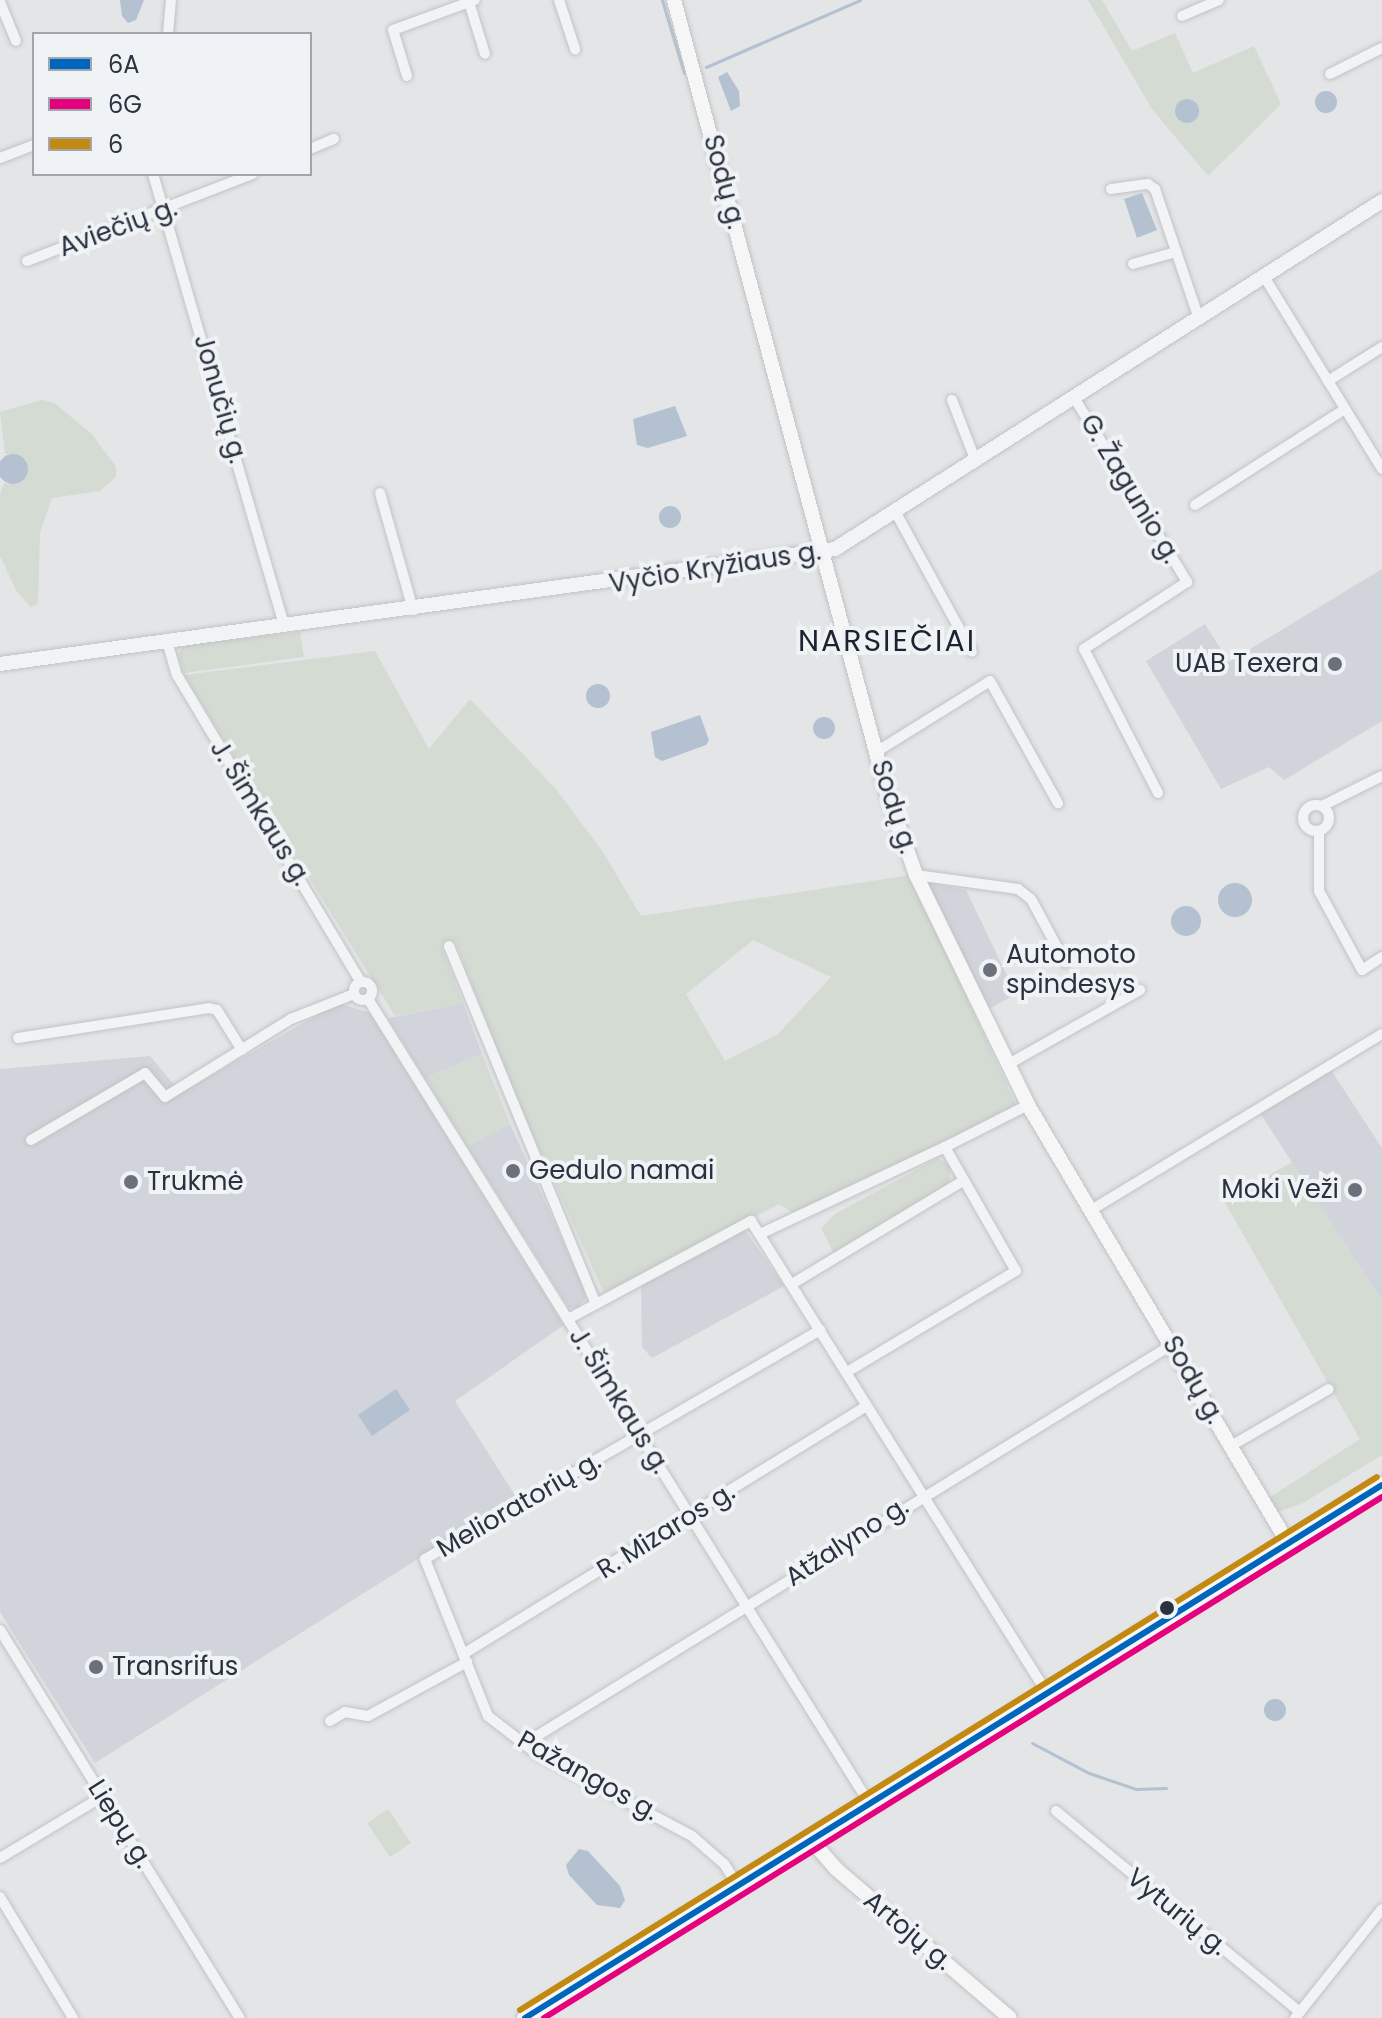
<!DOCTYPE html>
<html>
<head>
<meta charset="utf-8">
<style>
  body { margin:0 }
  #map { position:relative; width:1382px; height:2018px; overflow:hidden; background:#e3e5e7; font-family:Poppins,sans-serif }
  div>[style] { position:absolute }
  .built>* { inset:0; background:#d1d4da }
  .green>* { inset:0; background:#d3dbd3 }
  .water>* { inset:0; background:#b3c1d1 }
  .round { border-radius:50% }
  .stream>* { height:3px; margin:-1.5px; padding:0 1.5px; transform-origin:1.5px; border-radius:1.5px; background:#b3c1d1 }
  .roads { filter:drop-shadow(0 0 2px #c1c3c5) drop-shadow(0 0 2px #c1c3c5) }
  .minor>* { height:10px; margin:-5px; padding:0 5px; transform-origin:5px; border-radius:5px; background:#f1f3f4 }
  .minor>.ring { margin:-5px; padding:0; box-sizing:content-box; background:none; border:10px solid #f1f3f4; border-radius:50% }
  .tertiary>* { height:14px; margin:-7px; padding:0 7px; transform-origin:7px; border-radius:7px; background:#f1f3f4 }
  .secondary>* { height:14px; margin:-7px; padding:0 7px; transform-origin:7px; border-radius:7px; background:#f6f6f6 }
  .primary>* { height:16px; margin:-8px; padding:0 8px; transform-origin:8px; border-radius:8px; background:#f6f6f6 }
  .bus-1>* { height:6px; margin:-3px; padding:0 3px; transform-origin:3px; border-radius:3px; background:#0065bd }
  .bus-2>* { height:6px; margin:-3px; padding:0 3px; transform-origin:3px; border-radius:3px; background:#e5007d }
  .bus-3>* { height:6px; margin:-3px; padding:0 3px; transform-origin:3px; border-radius:3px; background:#c48910 }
  .dots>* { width:22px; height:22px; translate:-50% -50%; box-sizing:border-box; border:4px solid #f0f3f6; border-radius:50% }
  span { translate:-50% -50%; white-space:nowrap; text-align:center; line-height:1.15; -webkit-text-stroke:8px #f0f3f6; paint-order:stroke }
  .street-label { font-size:26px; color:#2a323f }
  .poi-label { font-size:26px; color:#2a323f }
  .right { translate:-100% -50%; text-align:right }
  .left { translate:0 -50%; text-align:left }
  .quarter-label { font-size:30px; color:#1c2330; letter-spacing:2px }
  .legend { position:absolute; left:32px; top:32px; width:280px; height:144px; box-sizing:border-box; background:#f0f3f6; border:2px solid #a1a6ad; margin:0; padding:10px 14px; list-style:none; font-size:24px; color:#2a323f }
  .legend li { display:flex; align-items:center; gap:16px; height:40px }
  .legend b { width:40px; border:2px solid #a1a6ad }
</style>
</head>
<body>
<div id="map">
  <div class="built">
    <div style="clip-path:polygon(1382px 569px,1382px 721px,1284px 780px,1269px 767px,1221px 789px,1146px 661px,1205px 624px,1229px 662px)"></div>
    <div style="clip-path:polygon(924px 882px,966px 890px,1016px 994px,985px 1011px)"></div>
    <div style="clip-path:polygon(338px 1003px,370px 1013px,564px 1325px,455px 1401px,516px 1497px,95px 1763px,0 1612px,0 1069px,150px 1056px,181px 1093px)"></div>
    <div style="clip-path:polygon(463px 1003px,482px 1054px,425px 1078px,388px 1018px)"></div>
    <div style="clip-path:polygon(1329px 1067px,1382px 1148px,1382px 1300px,1258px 1110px)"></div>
    <div style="clip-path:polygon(510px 1124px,583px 1286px,586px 1298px,576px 1309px,569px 1308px,467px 1146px)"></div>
    <div style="clip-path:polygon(744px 1229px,784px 1286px,652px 1358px,642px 1347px,641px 1284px)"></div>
  </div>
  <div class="green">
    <div style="clip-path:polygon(1088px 0,1102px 0,1132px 51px,1175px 33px,1193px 73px,1254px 46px,1281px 104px,1208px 176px,1152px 109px)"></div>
    <div style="clip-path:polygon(42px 400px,54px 403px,92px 434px,116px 467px,116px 477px,100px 491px,52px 498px,40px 533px,38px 603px,31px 607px,17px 592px,0 556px,0 494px,4px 483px,10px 484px,12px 454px,5px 454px,0 412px)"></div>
    <div style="clip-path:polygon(300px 632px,304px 657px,184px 673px,178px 654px,184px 645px)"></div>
    <div style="clip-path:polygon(evenodd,375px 651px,429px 749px,470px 699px,555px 788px,603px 852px,641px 916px,911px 875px,1016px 1105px,798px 1215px,779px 1204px,604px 1293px,517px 1099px,456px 943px,441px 945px,463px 1003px,395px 1016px,184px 675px,375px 651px,753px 940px,831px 977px,778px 1034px,725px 1061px,686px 994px,753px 940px)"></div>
    <div style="clip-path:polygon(482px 1054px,510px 1124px,467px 1146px,425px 1078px)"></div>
    <div style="clip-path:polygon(938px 1158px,951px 1166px,949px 1185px,834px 1253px,821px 1228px,835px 1214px)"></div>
    <div style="clip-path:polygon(1292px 1162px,1382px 1300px,1382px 1455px,1303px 1503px,1278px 1512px,1269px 1498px,1360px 1439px,1224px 1201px)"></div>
    <div style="clip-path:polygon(388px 1809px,411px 1843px,390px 1857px,367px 1823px)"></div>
  </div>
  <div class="water">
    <div style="clip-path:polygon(120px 0,144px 0,136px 20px,128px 23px,122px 16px)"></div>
    <div style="clip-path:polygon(727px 72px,739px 91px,740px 106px,731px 111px,718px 77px)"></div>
    <div class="round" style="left:1315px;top:91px;width:22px;height:22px"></div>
    <div class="round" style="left:1175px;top:99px;width:24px;height:24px"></div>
    <div style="clip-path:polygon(1142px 193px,1157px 230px,1137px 238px,1124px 199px)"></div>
    <div style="clip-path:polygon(675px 406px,687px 436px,648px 448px,637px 445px,633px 419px)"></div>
    <div class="round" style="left:-2px;top:454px;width:30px;height:30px"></div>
    <div class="round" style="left:659px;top:506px;width:22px;height:22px"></div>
    <div class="round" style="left:586px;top:684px;width:24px;height:24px"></div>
    <div style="clip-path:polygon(700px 715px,709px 740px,706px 745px,662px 761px,655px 757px,651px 732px)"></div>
    <div class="round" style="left:813px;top:717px;width:22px;height:22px"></div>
    <div class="round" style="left:1218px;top:883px;width:34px;height:34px"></div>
    <div class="round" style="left:1171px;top:906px;width:30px;height:30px"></div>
    <div style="clip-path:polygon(396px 1389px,410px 1410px,372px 1436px,358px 1415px)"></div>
    <div class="round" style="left:1264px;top:1699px;width:22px;height:22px"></div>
    <div style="clip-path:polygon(579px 1849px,588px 1851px,620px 1886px,625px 1900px,620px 1908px,597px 1905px,569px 1875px,566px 1865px)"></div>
  </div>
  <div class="stream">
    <div style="left:662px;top:0;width:76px;rotate:73.2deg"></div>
    <div style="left:706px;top:67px;width:168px;rotate:-23.5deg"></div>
    <div style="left:1032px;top:1743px;width:64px;rotate:27.8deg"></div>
    <div style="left:1089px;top:1773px;width:50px;rotate:18.8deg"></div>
    <div style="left:1136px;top:1789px;width:30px;rotate:-2deg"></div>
  </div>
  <div class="roads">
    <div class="minor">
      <div style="left:559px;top:0;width:52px;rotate:71.9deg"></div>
      <div style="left:0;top:2px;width:42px;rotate:67.7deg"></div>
      <div style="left:469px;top:2px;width:54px;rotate:72.9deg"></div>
      <div style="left:1182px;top:16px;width:40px;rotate:-23.4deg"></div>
      <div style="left:168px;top:34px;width:34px;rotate:-85deg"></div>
      <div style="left:1330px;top:74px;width:58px;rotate:-26.6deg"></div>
      <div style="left:407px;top:76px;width:48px;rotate:-106.9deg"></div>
      <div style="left:393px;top:30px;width:87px;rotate:-20.1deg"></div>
      <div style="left:310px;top:149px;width:26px;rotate:-23deg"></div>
      <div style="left:0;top:158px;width:36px;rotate:-21deg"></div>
      <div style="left:153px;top:174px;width:471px;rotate:73.8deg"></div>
      <div style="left:1111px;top:189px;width:37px;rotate:-8deg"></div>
      <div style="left:1148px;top:184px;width:9px;rotate:36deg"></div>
      <div style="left:1155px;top:189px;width:137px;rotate:71.3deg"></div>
      <div style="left:27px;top:261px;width:242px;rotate:-21.1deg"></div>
      <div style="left:1133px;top:264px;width:45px;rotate:-15.6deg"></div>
      <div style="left:1265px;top:278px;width:224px;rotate:58.5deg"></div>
      <div style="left:1328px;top:381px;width:64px;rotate:-32.2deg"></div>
      <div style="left:1075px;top:399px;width:215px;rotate:58.5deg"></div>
      <div style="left:1187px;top:582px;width:123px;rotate:147deg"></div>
      <div style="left:1084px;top:649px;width:162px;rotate:62.8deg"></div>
      <div style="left:952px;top:400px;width:66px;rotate:68.8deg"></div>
      <div style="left:380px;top:493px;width:122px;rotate:74.2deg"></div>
      <div style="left:1195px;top:505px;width:178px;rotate:-32.6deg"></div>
      <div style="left:896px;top:513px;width:158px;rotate:61.3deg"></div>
      <div style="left:167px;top:641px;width:35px;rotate:74deg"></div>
      <div style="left:177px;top:675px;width:358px;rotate:59.1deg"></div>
      <div style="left:876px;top:752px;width:134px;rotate:-31.9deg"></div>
      <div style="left:990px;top:681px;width:140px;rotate:60.9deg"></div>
      <div class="ring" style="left:1303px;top:805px;width:16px;height:16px"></div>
      <div style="left:1322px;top:806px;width:67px;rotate:-26.6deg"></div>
      <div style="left:1319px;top:832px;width:59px;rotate:90deg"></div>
      <div style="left:1319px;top:891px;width:90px;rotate:61.4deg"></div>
      <div style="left:1362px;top:970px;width:24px;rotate:-33deg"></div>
      <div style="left:916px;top:875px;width:103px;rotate:7.8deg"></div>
      <div style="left:1018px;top:889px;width:16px;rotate:38deg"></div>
      <div style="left:1031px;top:899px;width:72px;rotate:61.6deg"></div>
      <div style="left:449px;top:946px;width:387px;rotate:67.7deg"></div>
      <div class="ring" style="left:354px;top:982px;width:8px;height:8px"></div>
      <div style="left:368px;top:999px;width:947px;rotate:58.07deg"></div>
      <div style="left:18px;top:1038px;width:193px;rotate:-8.9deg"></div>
      <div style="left:209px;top:1008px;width:8px;rotate:14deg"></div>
      <div style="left:217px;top:1010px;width:47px;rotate:58deg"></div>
      <div style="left:1007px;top:1065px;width:153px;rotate:-29.4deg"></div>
      <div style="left:31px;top:1140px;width:132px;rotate:-30.4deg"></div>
      <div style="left:145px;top:1073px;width:31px;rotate:50deg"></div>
      <div style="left:165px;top:1097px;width:148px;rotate:-31.8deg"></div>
      <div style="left:291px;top:1019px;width:68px;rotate:-21.6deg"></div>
      <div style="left:1093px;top:1209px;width:338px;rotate:-31.2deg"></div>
      <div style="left:760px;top:1234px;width:204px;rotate:-25.2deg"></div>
      <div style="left:792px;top:1284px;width:200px;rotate:-31.1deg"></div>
      <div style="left:568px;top:1319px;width:208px;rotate:-28.2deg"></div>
      <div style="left:751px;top:1221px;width:557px;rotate:57.91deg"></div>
      <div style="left:847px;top:1372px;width:197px;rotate:-30.9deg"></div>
      <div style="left:1016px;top:1271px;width:143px;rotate:-119.8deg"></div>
      <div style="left:945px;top:1147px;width:93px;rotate:-26.8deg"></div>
      <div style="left:1231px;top:1446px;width:113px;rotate:-30.2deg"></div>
      <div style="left:0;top:1630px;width:456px;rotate:58.3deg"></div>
      <div style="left:465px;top:1653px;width:471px;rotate:-31.6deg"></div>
      <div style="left:330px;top:1721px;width:17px;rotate:-31deg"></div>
      <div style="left:345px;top:1712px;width:23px;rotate:10deg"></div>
      <div style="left:368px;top:1716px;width:113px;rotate:-28.6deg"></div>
      <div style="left:524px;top:1744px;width:762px;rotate:-31.65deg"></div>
      <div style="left:1056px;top:1811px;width:316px;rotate:39.5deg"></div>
      <div style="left:0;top:1858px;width:120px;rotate:-31deg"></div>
      <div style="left:738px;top:1886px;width:26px;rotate:-122deg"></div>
      <div style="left:724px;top:1864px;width:43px;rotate:-138.8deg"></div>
      <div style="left:692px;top:1836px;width:175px;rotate:-152.1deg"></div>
      <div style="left:537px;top:1754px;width:62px;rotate:-142.2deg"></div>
      <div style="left:488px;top:1716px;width:169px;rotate:-111.9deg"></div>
      <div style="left:425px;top:1559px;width:457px;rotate:-30.1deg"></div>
      <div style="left:0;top:1897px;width:141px;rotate:58.9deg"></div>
      <div style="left:1295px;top:2018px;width:139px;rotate:-51.4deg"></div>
    </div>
    <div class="tertiary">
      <div style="left:0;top:664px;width:843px;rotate:-7.84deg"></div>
      <div style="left:835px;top:549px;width:648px;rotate:-32.46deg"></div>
    </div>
    <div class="secondary">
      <div style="left:674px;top:0;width:821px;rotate:74.97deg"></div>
      <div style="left:887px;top:793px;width:87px;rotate:70.5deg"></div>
      <div style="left:916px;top:875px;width:256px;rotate:64deg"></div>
      <div style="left:1028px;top:1105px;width:509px;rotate:59.31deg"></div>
      <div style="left:811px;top:1840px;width:37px;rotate:49deg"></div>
      <div style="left:835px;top:1868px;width:230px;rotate:40.6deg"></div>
    </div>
    <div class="primary">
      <div style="left:525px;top:2018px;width:1009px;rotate:-31.88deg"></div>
    </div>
  </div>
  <div class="bus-1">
    <div style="left:525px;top:2018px;width:1009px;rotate:-31.88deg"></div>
  </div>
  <div class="bus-2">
    <div style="left:544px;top:2018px;width:987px;rotate:-31.87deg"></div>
  </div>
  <div class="bus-3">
    <div style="left:520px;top:2010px;width:1009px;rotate:-31.88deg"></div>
  </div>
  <div class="dots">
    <div style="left:1335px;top:664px;background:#6b717a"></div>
    <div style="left:990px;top:970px;background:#6b717a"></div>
    <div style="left:513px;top:1171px;background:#6b717a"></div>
    <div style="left:131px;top:1182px;background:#6b717a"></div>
    <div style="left:1355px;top:1190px;background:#6b717a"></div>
    <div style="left:1167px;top:1608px;background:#2a323f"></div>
    <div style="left:96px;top:1667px;background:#6b717a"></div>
  </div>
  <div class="street-label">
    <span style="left:724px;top:182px;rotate:75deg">Sodų g.</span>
    <span style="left:118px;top:228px;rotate:-20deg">Aviečių g.</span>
    <span style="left:220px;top:399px;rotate:74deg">Jonučių g.</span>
    <span style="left:1130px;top:489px;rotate:59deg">G. Žagunio g.</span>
    <span style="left:715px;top:568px;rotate:-9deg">Vyčio Kryžiaus g.</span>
    <span style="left:894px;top:807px;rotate:72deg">Sodų g.</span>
    <span style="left:260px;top:813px;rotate:58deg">J. Šimkaus g.</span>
    <span style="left:1193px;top:1380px;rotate:60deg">Sodų g.</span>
    <span style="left:619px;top:1401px;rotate:58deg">J. Šimkaus g.</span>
    <span style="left:519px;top:1505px;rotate:-30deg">Melioratorių g.</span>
    <span style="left:666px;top:1531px;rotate:-32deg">R. Mizaros g.</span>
    <span style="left:847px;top:1542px;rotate:-33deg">Atžalyno g.</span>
    <span style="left:588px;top:1776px;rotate:29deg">Pažangos g.</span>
    <span style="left:120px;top:1824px;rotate:58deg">Liepų g.</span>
    <span style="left:1177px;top:1912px;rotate:39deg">Vyturių g.</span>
    <span style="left:908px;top:1931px;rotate:40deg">Artojų g.</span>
  </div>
  <div class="poi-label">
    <span class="right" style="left:1319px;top:664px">UAB Texera</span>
    <span class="left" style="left:1006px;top:970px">Automoto<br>spindesys</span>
    <span class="left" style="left:529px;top:1171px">Gedulo namai</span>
    <span class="left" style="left:147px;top:1182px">Trukmė</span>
    <span class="right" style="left:1339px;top:1190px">Moki Veži</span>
    <span class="left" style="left:112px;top:1667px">Transrifus</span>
  </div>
  <div class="quarter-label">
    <span style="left:887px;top:641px">NARSIEČIAI</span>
  </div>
  <ul class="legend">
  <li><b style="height:10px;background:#0065bd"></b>6A</li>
  <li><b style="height:10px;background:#e5007d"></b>6G</li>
  <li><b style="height:10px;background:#c48910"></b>6</li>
  </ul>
</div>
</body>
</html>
